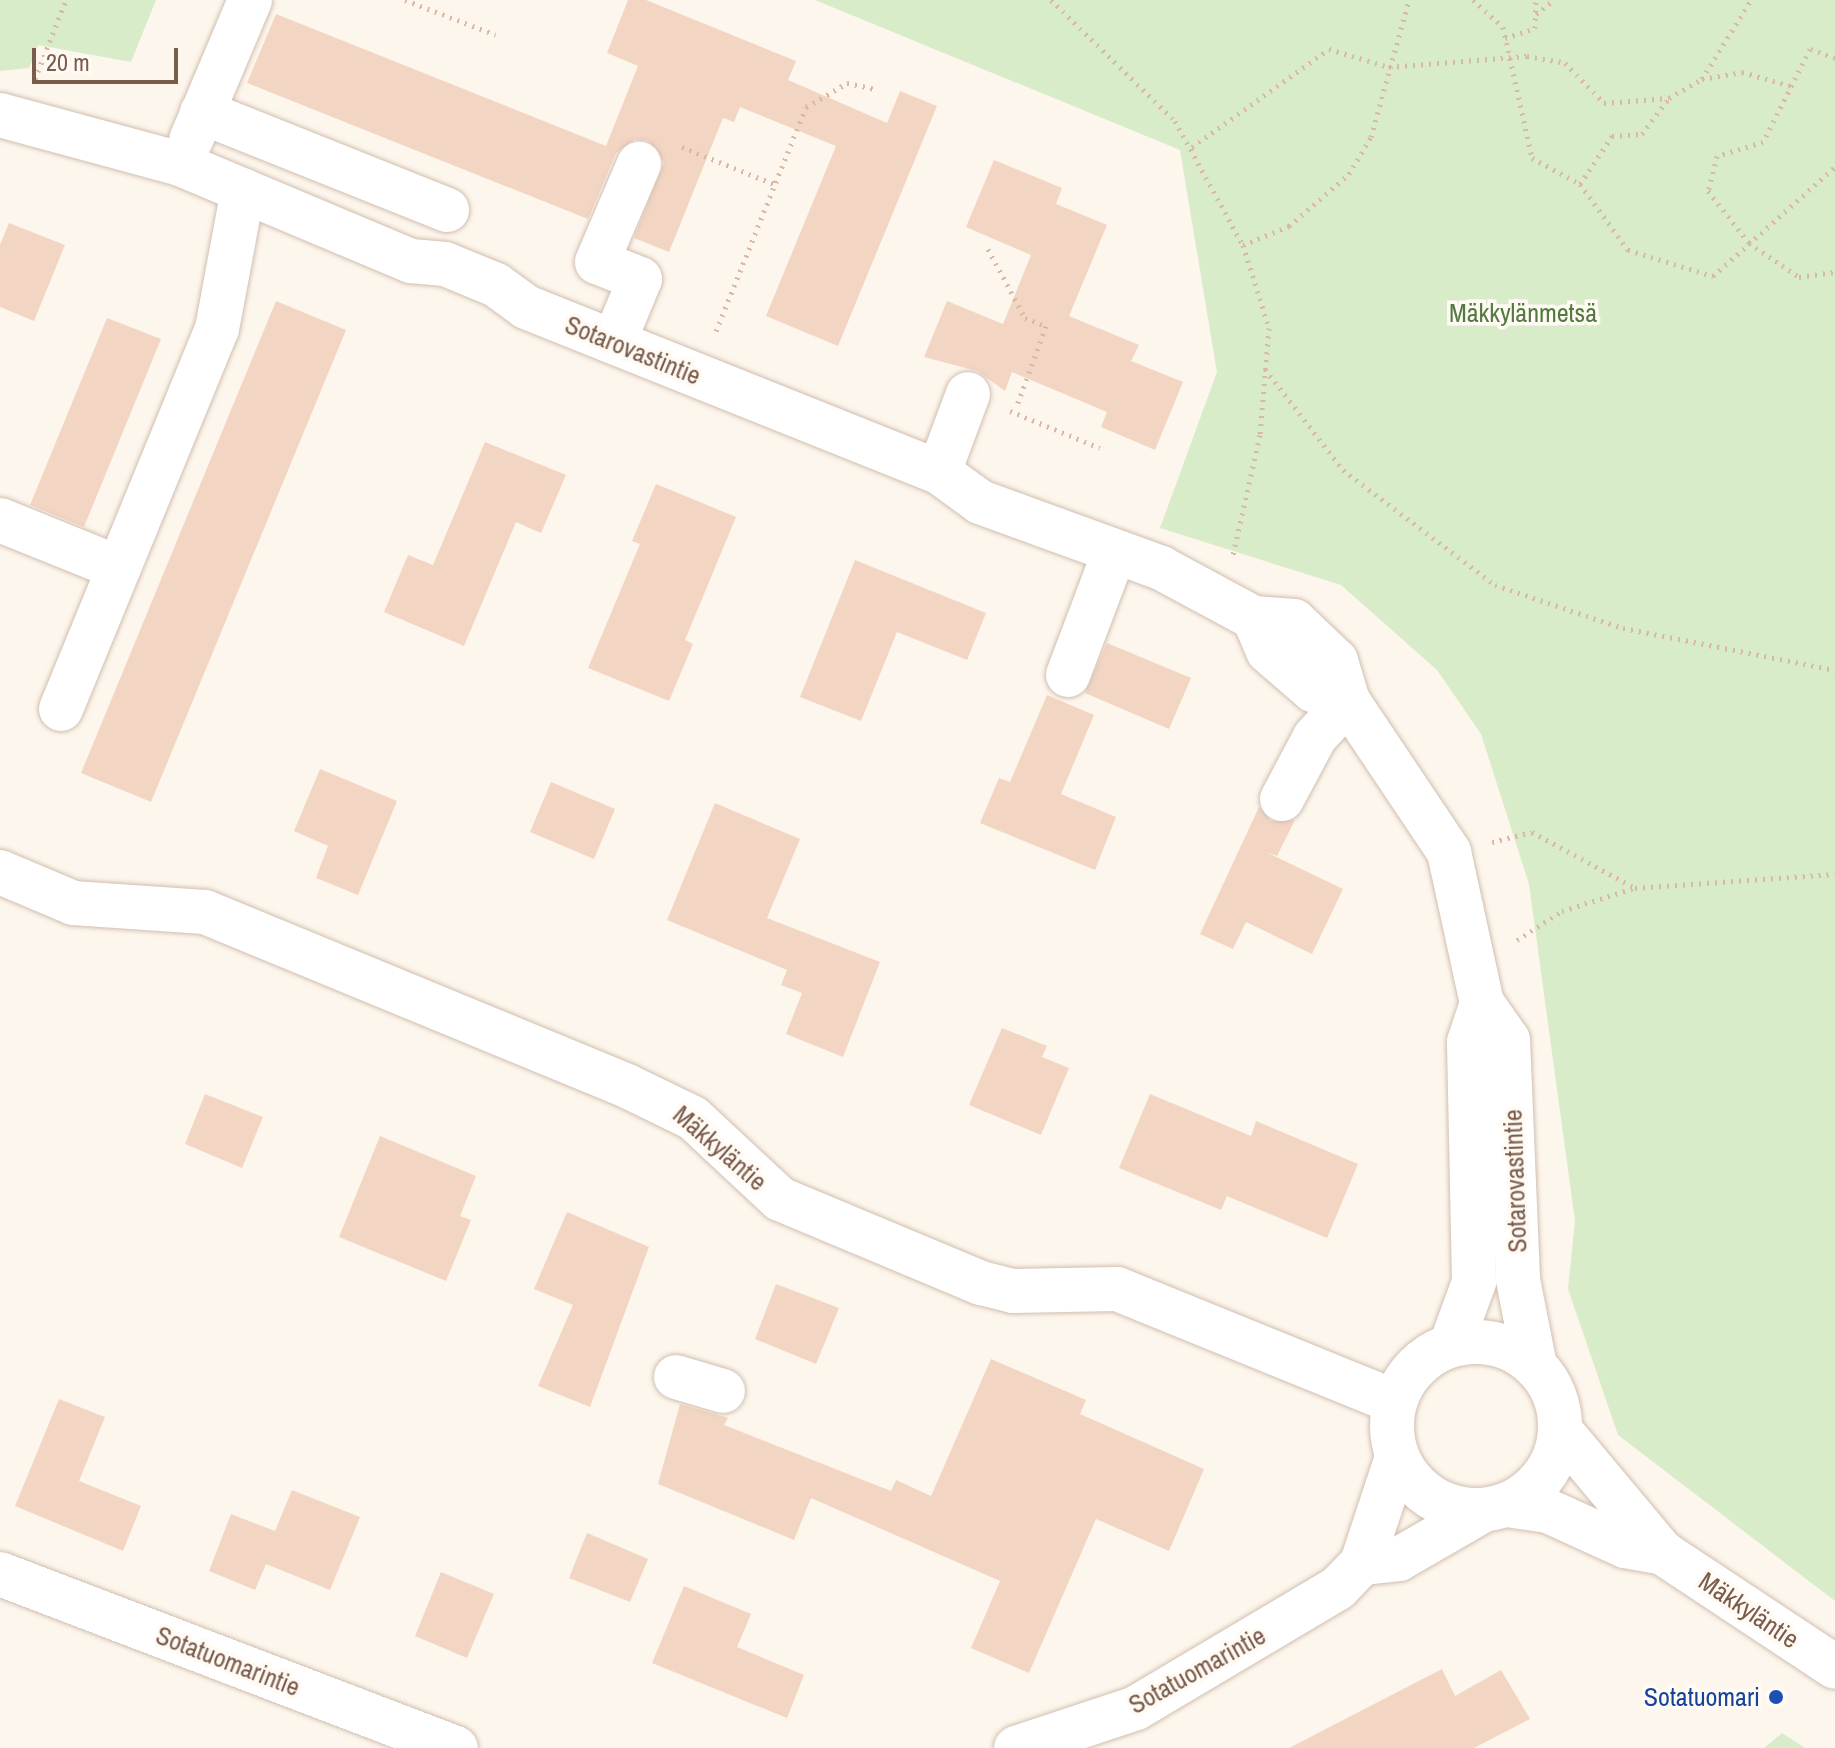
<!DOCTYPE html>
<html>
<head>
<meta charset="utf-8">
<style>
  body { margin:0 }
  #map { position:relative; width:1835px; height:1748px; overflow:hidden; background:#fdf6ec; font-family:"Archivo Narrow",sans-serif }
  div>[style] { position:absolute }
  .green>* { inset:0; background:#d8ecc9 }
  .building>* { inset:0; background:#f3d5c3 }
  .path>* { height:5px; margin-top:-2.5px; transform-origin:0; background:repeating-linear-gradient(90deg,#d9b8a5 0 2px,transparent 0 8px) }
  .roads { filter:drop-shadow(0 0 2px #d1beb0) drop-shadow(0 0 2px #d1beb0) }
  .minor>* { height:44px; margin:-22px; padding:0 22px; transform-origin:22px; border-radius:22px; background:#fff }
  .minor>.ring { margin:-22px; padding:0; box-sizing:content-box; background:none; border:44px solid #fff; border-radius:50% }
  .dots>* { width:22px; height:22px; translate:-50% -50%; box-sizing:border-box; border:4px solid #fffaf3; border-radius:50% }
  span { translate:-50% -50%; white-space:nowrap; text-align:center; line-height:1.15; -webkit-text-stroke:7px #fffaf3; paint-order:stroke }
  .park-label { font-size:26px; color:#537a41 }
  .street-label { font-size:26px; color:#7a5c4d }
  .transit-label { font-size:26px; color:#164399 }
  .right { translate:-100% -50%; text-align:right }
  .scale { position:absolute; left:32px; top:48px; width:146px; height:36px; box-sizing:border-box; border:4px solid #7a5c4d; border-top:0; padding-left:10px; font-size:24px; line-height:28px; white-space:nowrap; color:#7a5c4d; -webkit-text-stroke:6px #fffaf3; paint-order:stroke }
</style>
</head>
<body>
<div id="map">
  <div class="green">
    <div style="clip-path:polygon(0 0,156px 0,131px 62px,38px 45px,29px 68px,0 71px)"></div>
    <div style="clip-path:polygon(815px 0,1835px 0,1835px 1601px,1618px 1435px,1568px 1289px,1575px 1221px,1529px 884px,1481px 734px,1437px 670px,1341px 585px,1160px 528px,1217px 372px,1180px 150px)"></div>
    <div style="clip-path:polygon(1782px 1733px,1805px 1748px,1764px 1748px)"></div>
  </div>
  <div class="building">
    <div style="clip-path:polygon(628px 0,646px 0,796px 61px,788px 80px,887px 123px,900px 91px,937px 106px,838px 346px,766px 316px,836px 146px,740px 107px,734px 122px,723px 118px,669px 252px,634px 238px,664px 162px,648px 141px,635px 139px,616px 153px,588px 219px,247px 83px,276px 14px,606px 146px,638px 66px,607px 53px)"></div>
    <div style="clip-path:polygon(994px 160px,1062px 188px,1056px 204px,1107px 225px,1069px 316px,1139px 345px,1131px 361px,1183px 382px,1155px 450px,1101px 427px,1107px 412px,1012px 372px,1005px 391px,977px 371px,924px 357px,947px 301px,1003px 324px,1031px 255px,966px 227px)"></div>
    <div style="clip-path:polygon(9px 223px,65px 245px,34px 321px,0 307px,0 245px)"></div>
    <div style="clip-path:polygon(276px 301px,346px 330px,151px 802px,81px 773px)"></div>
    <div style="clip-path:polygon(107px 318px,161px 339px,84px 527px,30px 505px)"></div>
    <div style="clip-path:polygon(485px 442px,566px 475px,541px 533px,516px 522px,464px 646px,384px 612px,408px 555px,433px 565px)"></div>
    <div style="clip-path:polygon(656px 484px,736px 517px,685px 640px,693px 644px,669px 701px,588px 668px,640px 544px,632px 541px)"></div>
    <div style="clip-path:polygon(855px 560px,986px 613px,967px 660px,897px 632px,861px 721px,800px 697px)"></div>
    <div style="clip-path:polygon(1107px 643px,1191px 678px,1169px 729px,1085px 693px)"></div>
    <div style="clip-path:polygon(1047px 695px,1094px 715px,1061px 794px,1116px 817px,1095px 870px,980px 823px,999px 778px,1010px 782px)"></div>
    <div style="clip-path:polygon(320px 769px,397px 801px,358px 895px,316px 878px,328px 846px,294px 831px)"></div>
    <div style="clip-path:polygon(551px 782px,615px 809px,594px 859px,530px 832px)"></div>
    <div style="clip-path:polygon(715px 803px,800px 839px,767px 918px,880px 962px,843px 1057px,786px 1034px,802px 993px,781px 985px,787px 970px,667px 920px)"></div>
    <div style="clip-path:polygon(1259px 807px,1271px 821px,1295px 820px,1277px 856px,1266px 852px,1343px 889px,1312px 954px,1246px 922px,1233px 949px,1200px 934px)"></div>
    <div style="clip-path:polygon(1002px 1028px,1047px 1046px,1042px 1057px,1069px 1068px,1041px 1135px,969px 1105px)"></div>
    <div style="clip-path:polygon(205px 1094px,263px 1117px,242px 1168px,185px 1144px)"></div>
    <div style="clip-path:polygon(1150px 1094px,1251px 1136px,1256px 1121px,1358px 1164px,1327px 1238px,1227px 1196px,1221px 1210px,1119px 1168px)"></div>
    <div style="clip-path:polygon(380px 1136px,476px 1176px,460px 1216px,471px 1220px,446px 1281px,339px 1237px)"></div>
    <div style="clip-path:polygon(567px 1212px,649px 1247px,590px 1407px,538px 1386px,573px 1305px,534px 1289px)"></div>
    <div style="clip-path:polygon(776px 1284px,839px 1308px,816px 1364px,755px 1339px)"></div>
    <div style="clip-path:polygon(991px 1359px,1086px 1400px,1080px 1414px,1204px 1469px,1169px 1551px,1096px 1519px,1029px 1673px,971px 1648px,1000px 1581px,811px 1498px,794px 1540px,658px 1484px,680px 1404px,728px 1418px,724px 1425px,891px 1491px,896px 1480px,931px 1496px)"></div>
    <div style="clip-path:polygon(59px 1399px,105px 1417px,79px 1481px,141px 1506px,123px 1551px,15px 1506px)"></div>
    <div style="clip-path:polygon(292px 1490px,360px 1517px,330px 1590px,266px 1564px,255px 1590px,209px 1571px,231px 1514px,275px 1531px)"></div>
    <div style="clip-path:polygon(587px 1533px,648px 1559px,630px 1602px,569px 1578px)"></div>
    <div style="clip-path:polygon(441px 1572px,494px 1594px,467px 1658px,415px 1636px)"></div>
    <div style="clip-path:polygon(684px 1586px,751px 1614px,737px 1647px,804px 1675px,787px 1718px,652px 1663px)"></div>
    <div style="clip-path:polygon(1442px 1669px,1455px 1696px,1501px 1670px,1530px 1719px,1474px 1748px,1289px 1748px)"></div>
  </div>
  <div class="path">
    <div style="left:405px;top:0;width:97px;rotate:21deg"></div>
    <div style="left:1051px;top:0;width:173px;rotate:44.3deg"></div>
    <div style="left:1175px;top:121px;width:141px;rotate:61.3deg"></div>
    <div style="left:1243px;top:245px;width:87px;rotate:72.6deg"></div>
    <div style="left:1269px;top:328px;width:107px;rotate:94.8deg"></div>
    <div style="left:1260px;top:435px;width:123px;rotate:102.7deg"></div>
    <div style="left:1473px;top:0;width:40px;rotate:42deg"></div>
    <div style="left:1503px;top:27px;width:134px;rotate:77.5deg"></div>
    <div style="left:1532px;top:158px;width:55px;rotate:28.4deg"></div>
    <div style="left:1580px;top:184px;width:82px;rotate:54deg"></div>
    <div style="left:1628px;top:250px;width:89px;rotate:17deg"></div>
    <div style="left:1713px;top:276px;width:164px;rotate:-41.8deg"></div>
    <div style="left:1536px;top:14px;width:23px;rotate:-38deg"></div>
    <div style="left:1505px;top:38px;width:32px;rotate:-18deg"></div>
    <div style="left:1535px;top:28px;width:28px;rotate:-88deg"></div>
    <div style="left:1835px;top:58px;width:27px;rotate:-160deg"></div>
    <div style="left:1810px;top:49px;width:104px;rotate:116.8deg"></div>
    <div style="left:1763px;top:142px;width:48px;rotate:163.1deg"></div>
    <div style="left:1717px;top:156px;width:36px;rotate:104deg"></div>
    <div style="left:1708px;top:191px;width:66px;rotate:51.7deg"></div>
    <div style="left:1749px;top:243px;width:60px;rotate:34.2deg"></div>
    <div style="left:1799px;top:277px;width:36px;rotate:-8deg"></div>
    <div style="left:35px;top:79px;width:85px;rotate:-68.6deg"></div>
    <div style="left:1702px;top:79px;width:93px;rotate:-58.2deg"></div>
    <div style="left:682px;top:147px;width:99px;rotate:21.9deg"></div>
    <div style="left:1192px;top:147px;width:168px;rotate:-35.6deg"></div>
    <div style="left:1329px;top:49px;width:63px;rotate:16.7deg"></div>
    <div style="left:1389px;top:67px;width:138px;rotate:-4.6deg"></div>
    <div style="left:1527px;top:56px;width:39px;rotate:10deg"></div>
    <div style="left:1565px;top:63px;width:56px;rotate:45.7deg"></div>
    <div style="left:1604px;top:103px;width:65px;rotate:-4.4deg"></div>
    <div style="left:1580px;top:184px;width:58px;rotate:-56.3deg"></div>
    <div style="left:1612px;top:136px;width:30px;rotate:-4deg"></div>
    <div style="left:1642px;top:134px;width:45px;rotate:-53.1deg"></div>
    <div style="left:1669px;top:98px;width:38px;rotate:-30deg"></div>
    <div style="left:1702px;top:79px;width:41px;rotate:-9.9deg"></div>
    <div style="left:1742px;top:72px;width:51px;rotate:15.9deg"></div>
    <div style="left:1243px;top:245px;width:50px;rotate:-22.4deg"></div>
    <div style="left:1289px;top:226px;width:79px;rotate:-40.9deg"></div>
    <div style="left:1349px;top:174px;width:43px;rotate:-59.3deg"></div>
    <div style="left:1371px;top:137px;width:142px;rotate:-74.5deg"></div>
    <div style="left:988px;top:249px;width:78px;rotate:61.8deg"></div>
    <div style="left:1025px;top:318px;width:22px;rotate:21deg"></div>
    <div style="left:1046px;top:326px;width:87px;rotate:110.1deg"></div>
    <div style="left:716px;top:331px;width:241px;rotate:-68.1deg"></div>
    <div style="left:806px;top:107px;width:48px;rotate:-30.3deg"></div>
    <div style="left:847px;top:83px;width:30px;rotate:12deg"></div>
    <div style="left:1265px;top:369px;width:128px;rotate:52.3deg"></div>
    <div style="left:1343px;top:470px;width:191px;rotate:37.1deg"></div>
    <div style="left:1495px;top:585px;width:135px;rotate:18.6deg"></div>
    <div style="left:1623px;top:628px;width:216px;rotate:11.2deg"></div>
    <div style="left:1010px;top:411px;width:97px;rotate:22.3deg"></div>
    <div style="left:1492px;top:842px;width:41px;rotate:-14deg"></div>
    <div style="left:1532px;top:832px;width:117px;rotate:28.5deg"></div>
    <div style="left:1635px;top:888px;width:200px;rotate:-4deg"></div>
    <div style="left:1517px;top:940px;width:54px;rotate:-32.8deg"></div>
    <div style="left:1562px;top:911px;width:76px;rotate:-17.7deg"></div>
  </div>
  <div class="roads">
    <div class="minor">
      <div style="left:202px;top:112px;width:264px;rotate:21.8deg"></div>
      <div style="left:0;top:115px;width:187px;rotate:15.2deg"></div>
      <div style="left:180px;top:164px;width:251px;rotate:22.8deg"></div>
      <div style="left:411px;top:261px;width:34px;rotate:5deg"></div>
      <div style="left:445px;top:264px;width:55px;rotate:22.4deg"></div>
      <div style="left:496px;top:285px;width:37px;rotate:36deg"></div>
      <div style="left:526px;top:307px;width:445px;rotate:21.8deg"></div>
      <div style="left:939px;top:472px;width:51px;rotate:36.2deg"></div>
      <div style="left:980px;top:502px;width:193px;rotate:20deg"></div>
      <div style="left:1161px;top:568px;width:106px;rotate:28.3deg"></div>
      <div style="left:1254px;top:618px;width:40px;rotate:4.3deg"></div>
      <div style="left:1294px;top:621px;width:58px;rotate:43.6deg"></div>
      <div style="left:1336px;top:661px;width:42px;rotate:73.3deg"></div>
      <div style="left:1348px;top:701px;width:182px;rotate:56.2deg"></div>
      <div style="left:1449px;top:852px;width:155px;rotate:77.7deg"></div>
      <div style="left:1482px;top:1003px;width:45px;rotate:54.9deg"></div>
      <div style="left:1508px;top:1040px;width:240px;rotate:87.6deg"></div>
      <div style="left:1518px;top:1280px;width:88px;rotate:78.8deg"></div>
      <div style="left:191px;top:140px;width:152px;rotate:-67.1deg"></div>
      <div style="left:614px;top:342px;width:68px;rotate:-67.6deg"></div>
      <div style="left:640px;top:279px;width:46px;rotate:-158.4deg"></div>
      <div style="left:597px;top:262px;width:107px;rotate:-66.8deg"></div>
      <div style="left:939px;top:472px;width:83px;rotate:-69.6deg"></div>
      <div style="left:0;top:520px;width:128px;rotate:22deg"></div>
      <div style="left:1254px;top:618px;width:36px;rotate:67deg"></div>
      <div style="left:1268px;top:651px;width:60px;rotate:40.9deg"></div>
      <div style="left:1313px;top:690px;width:37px;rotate:17deg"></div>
      <div style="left:1068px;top:675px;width:127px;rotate:-69.3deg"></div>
      <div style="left:61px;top:709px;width:411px;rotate:-67.7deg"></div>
      <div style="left:217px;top:329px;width:141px;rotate:-79.4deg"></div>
      <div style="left:1282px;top:799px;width:70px;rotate:-62deg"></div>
      <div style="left:1315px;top:737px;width:49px;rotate:-47.5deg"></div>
      <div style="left:0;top:872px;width:79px;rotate:23deg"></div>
      <div style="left:73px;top:903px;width:132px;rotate:3.9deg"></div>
      <div style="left:205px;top:912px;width:456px;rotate:22.4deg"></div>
      <div style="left:627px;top:1086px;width:73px;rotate:25.9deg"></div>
      <div style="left:693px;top:1118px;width:119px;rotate:43deg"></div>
      <div style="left:780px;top:1199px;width:218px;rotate:22.7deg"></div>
      <div style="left:981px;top:1283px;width:33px;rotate:14deg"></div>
      <div style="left:1013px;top:1291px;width:104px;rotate:-1.1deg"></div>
      <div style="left:1117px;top:1289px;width:300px;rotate:22.1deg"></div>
      <div class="ring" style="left:1392px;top:1342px;width:124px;height:124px"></div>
      <div style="left:1451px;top:1345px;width:67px;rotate:-69.9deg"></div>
      <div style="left:1474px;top:1282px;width:240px;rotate:-91.2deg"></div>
      <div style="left:1469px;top:1042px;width:41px;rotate:-71.6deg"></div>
      <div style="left:676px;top:1377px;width:49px;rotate:16.6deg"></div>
      <div style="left:1560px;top:1430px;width:160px;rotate:50.1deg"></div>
      <div style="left:1507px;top:1505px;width:41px;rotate:8.3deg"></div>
      <div style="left:1548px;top:1511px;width:85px;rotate:24.4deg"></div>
      <div style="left:1625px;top:1546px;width:39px;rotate:10deg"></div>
      <div style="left:1663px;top:1553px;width:206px;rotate:33.5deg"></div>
      <div style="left:1362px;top:1563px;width:37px;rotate:-6deg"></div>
      <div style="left:1399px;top:1559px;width:98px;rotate:-30deg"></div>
      <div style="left:0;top:1574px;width:488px;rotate:20.9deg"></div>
      <div style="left:1016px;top:1748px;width:126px;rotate:-18.4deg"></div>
      <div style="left:1136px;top:1708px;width:235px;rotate:-30.7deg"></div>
      <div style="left:1338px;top:1588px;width:35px;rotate:-46deg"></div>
      <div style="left:1362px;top:1563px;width:112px;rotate:-71.7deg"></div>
    </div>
  </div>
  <div class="dots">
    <div style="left:1776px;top:1697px;background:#1a4fb4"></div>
  </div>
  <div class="park-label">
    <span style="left:1523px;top:313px">Mäkkylänmetsä</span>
  </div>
  <div class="street-label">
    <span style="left:633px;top:350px;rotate:22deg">Sotarovastintie</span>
    <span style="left:720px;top:1148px;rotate:41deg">Mäkkyläntie</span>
    <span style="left:1515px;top:1181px;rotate:-92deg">Sotarovastintie</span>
    <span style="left:1749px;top:1610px;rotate:34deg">Mäkkyläntie</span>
    <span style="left:228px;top:1661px;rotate:21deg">Sotatuomarintie</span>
    <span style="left:1197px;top:1670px;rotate:-29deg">Sotatuomarintie</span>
  </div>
  <div class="transit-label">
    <span class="right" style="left:1760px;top:1697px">Sotatuomari</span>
  </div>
  <div class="scale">20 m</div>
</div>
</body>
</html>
